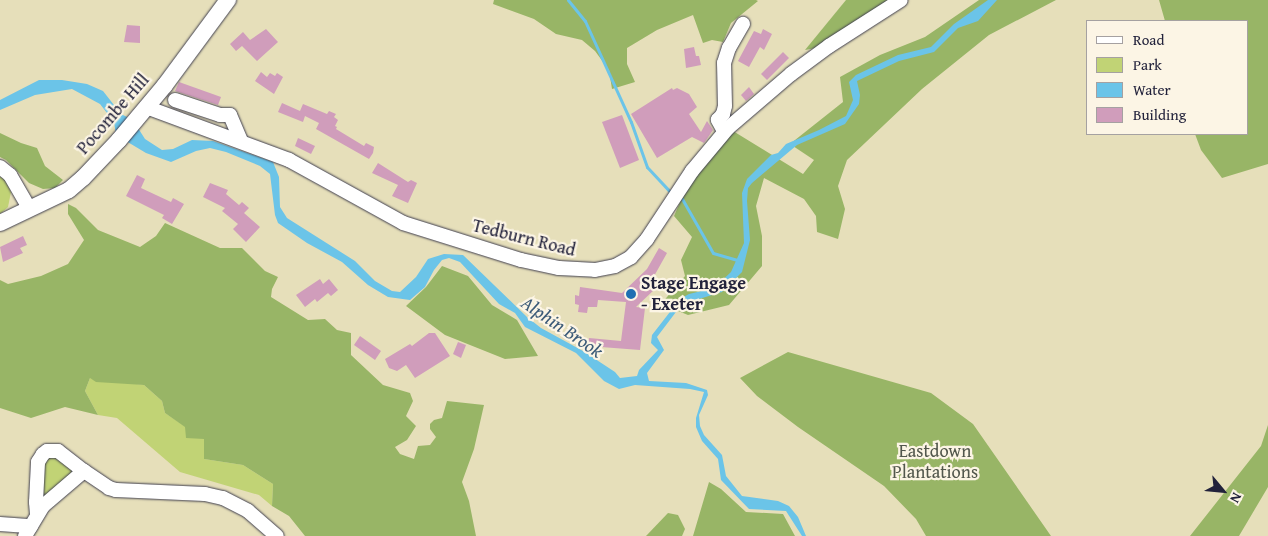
<!DOCTYPE html>
<html>
<head>
<meta charset="utf-8">
<style>
  body { margin:0 }
  #map { position:relative; width:1268px; height:536px; overflow:hidden; background:#e6dfba; font-family:"Gentium Book Plus",serif }
  div>[style] { position:absolute }
  .green>* { inset:0; background:#c1d375 }
  .forest>* { inset:0; background:#98b566 }
  .water>* { inset:0; background:#6bc4e8 }
  .stream>* { height:3px; margin:-1.5px; padding:0 1.5px; transform-origin:1.5px; border-radius:1.5px; background:#6bc4e8 }
  .building>* { inset:0; background:#d09dbb }
  .roads { filter:drop-shadow(0 0 1px #3f3e4e) drop-shadow(0 0 1px #3f3e4e) }
  .minor>* { height:14px; margin:-7px; padding:0 7px; transform-origin:7px; border-radius:7px; background:#fff }
  .major>* { height:16px; margin:-8px; padding:0 8px; transform-origin:8px; border-radius:8px; background:#fff }
  .dots>* { width:14px; height:14px; translate:-50% -50%; box-sizing:border-box; border:2px solid #fcf5e5; border-radius:50% }
  span { translate:-50% -50%; white-space:nowrap; text-align:center; line-height:1.15; -webkit-text-stroke:4.5px #fcf5e5; paint-order:stroke }
  .street-label { font-size:18px; color:#22223b }
  .poi-label { font-size:18px; color:#22223b; font-weight:700 }
  .left { translate:0 -50%; text-align:left }
  .park-label { font-size:18px; color:#52574c }
  .water-label { font-size:19px; color:#3c5b78; font-style:italic }
  .legend { position:absolute; left:1086px; top:20px; width:162px; height:115px; box-sizing:border-box; background:#fcf5e5; border:1px solid #a5a1a1; margin:0; padding:6px 9px; list-style:none; font-size:15px; color:#22223b }
  .legend li { display:flex; align-items:center; gap:10px; height:25px }
  .legend b { width:25px; border:1px solid #a5a1a1 }
  .north { position:absolute; left:1198px; top:466px; width:50px; height:50px; -webkit-text-stroke:4px #fcf5e5; paint-order:stroke; rotate:118deg; font-size:14px; font-weight:700; line-height:20px; text-align:center; color:#22223b }
  .north::after { content:''; display:block; margin:auto; width:18px; height:22px; background:#22223b; clip-path:polygon(50% 0,100% 100%,50% 72%,0 100%) }
</style>
</head>
<body>
<div id="map">
  <div class="green">
    <div style="clip-path:polygon(0 176px,5px 180px,11px 192px,8px 207px,0 214px)"></div>
    <div style="clip-path:polygon(90px 378px,144px 385px,162px 401px,165px 413px,204px 439px,204px 459px,243px 465px,273px 484px,272px 506px,259px 495px,180px 472px,117px 418px,98px 415px,85px 391px)"></div>
    <div style="clip-path:polygon(54px 454px,78px 469px,43px 503px,43px 459px)"></div>
  </div>
  <div class="forest">
    <div style="clip-path:polygon(494px 0,756px 0,758px 1px,731px 23px,723px 42px,712px 40px,703px 43px,693px 15px,657px 30px,627px 48px,627px 64px,635px 82px,612px 89px,609px 70px,595px 51px,582px 40px,556px 34px,534px 19px,493px 4px)"></div>
    <div style="clip-path:polygon(846px 0,888px 0,821px 47px,805px 50px)"></div>
    <div style="clip-path:polygon(979px 0,1056px 0,989px 35px,922px 89px,847px 160px,838px 186px,845px 209px,838px 239px,817px 232px,816px 216px,804px 199px,764px 178px,756px 206px,762px 236px,762px 266px,729px 305px,688px 315px,661px 304px,685px 276px,681px 260px,692px 237px,674px 216px,689px 182px,733px 131px,803px 174px,814px 160px,790px 144px,843px 102px,840px 77px,880px 55px,925px 37px)"></div>
    <div style="clip-path:polygon(1159px 0,1268px 0,1268px 164px,1222px 178px,1201px 150px,1195px 134px,1247px 134px,1247px 21px,1165px 21px)"></div>
    <div style="clip-path:polygon(0 133px,21px 143px,37px 148px,45px 166px,63px 180px,55px 188px,43px 189px,29px 183px,6px 160px,0 157px)"></div>
    <div style="clip-path:polygon(68px 204px,76px 208px,98px 230px,140px 247px,156px 236px,165px 223px,220px 248px,242px 248px,265px 271px,278px 277px,272px 289px,271px 297px,308px 320px,325px 319px,337px 330px,351px 333px,351px 355px,383px 385px,410px 393px,413px 401px,406px 416px,416px 426px,407px 440px,395px 447px,400px 454px,414px 459px,418px 446px,430px 445px,436px 437px,430px 429px,430px 424px,434px 420px,442px 418px,447px 401px,484px 405px,474px 449px,462px 482px,469px 501px,476px 536px,305px 536px,289px 516px,272px 506px,273px 484px,243px 465px,204px 459px,204px 439px,186px 438px,185px 427px,165px 413px,162px 401px,144px 385px,96px 382px,90px 378px,85px 391px,98px 415px,65px 407px,31px 418px,0 408px,0 280px,8px 284px,41px 276px,68px 264px,84px 240px,68px 214px)"></div>
    <div style="clip-path:polygon(442px 266px,468px 276px,492px 305px,517px 320px,538px 356px,505px 359px,445px 335px,406px 306px,426px 287px)"></div>
    <div style="clip-path:polygon(788px 352px,931px 393px,973px 424px,1051px 536px,926px 536px,916px 519px,884px 486px,798px 427px,757px 396px,740px 378px)"></div>
    <div style="clip-path:polygon(1268px 425px,1268px 487px,1239px 536px,1190px 536px,1261px 446px)"></div>
    <div style="clip-path:polygon(709px 482px,721px 489px,746px 512px,783px 514px,795px 536px,693px 536px)"></div>
    <div style="clip-path:polygon(668px 513px,678px 515px,685px 529px,682px 536px,646px 536px)"></div>
  </div>
  <div class="water">
    <div style="clip-path:polygon(988px 0,997px 0,978px 21px,958px 28px,934px 52px,899px 61px,857px 81px,860px 95px,859px 104px,845px 124px,797px 145px,752px 183px,748px 188px,747px 201px,750px 240px,742px 272px,722px 292px,689px 302px,679px 308px,657px 337px,664px 350px,647px 373px,649px 381px,686px 383px,707px 390px,708px 395px,699px 415px,700px 426px,704px 435px,722px 455px,726px 476px,742px 496px,778px 501px,789px 506px,798px 517px,806px 536px,802px 536px,786px 511px,749px 509px,721px 480px,718px 459px,702px 441px,696px 427px,696px 418px,704px 392px,690px 389px,635px 385px,619px 389px,604px 381px,576px 353px,525px 327px,515px 313px,499px 304px,460px 262px,449px 258px,442px 260px,434px 270px,425px 287px,410px 300px,388px 297px,368px 285px,342px 262px,307px 243px,278px 223px,275px 215px,270px 174px,260px 166px,226px 152px,210px 148px,196px 151px,171px 162px,146px 153px,116px 135px,114px 122px,100px 104px,72px 89px,35px 95px,0 110px,0 100px,39px 80px,62px 80px,87px 84px,103px 91px,121px 114px,129px 118px,138px 128px,145px 139px,162px 150px,173px 149px,192px 140px,213px 141px,273px 162px,279px 177px,280px 207px,287px 218px,355px 261px,375px 281px,392px 291px,400px 292px,416px 277px,428px 259px,444px 254px,463px 255px,527px 317px,541px 328px,583px 351px,615px 372px,620px 378px,637px 376px,639px 370px,658px 350px,651px 343px,652px 335px,680px 299px,689px 294px,714px 288px,731px 272px,744px 243px,742px 193px,747px 179px,771px 155px,778px 153px,786px 144px,819px 130px,846px 116px,853px 100px,849px 82px,856px 75px,898px 55px,931px 47px,954px 24px)"></div>
  </div>
  <div class="stream">
    <div style="left:568px;top:0;width:27px;rotate:51deg"></div>
    <div style="left:585px;top:21px;width:111px;rotate:65.5deg"></div>
    <div style="left:631px;top:122px;width:48px;rotate:70.4deg"></div>
    <div style="left:647px;top:167px;width:33px;rotate:47deg"></div>
    <div style="left:681px;top:197px;width:64px;rotate:60.3deg"></div>
    <div style="left:713px;top:253px;width:29px;rotate:16deg"></div>
  </div>
  <div class="building">
    <div style="clip-path:polygon(127px 25px,140px 26px,140px 43px,124px 42px)"></div>
    <div style="clip-path:polygon(266px 29px,278px 42px,257px 61px,242px 46px,236px 51px,230px 44px,243px 32px,250px 40px)"></div>
    <div style="clip-path:polygon(763px 29px,772px 34px,764px 50px,760px 47px,749px 67px,738px 61px,754px 31px,761px 34px)"></div>
    <div style="clip-path:polygon(694px 47px,696px 56px,699px 56px,701px 65px,686px 68px,684px 49px)"></div>
    <div style="clip-path:polygon(783px 52px,789px 58px,767px 80px,761px 74px)"></div>
    <div style="clip-path:polygon(261px 72px,267px 77px,270px 73px,275px 76px,277px 73px,283px 77px,274px 94px,255px 81px)"></div>
    <div style="clip-path:polygon(179px 82px,221px 97px,218px 105px,175px 91px)"></div>
    <div style="clip-path:polygon(749px 87px,754px 94px,746px 101px,741px 95px)"></div>
    <div style="clip-path:polygon(672px 88px,673px 90px,677px 88px,689px 94px,697px 107px,689px 114px,701px 132px,707px 121px,713px 130px,704px 143px,692px 137px,657px 158px,631px 114px)"></div>
    <div style="clip-path:polygon(282px 103px,300px 111px,303px 104px,327px 114px,329px 111px,336px 114px,334px 117px,338px 120px,335px 126px,337px 127px,336px 129px,364px 146px,366px 143px,374px 147px,373px 153px,369px 159px,316px 129px,319px 123px,305px 116px,303px 122px,278px 112px)"></div>
    <div style="clip-path:polygon(622px 115px,639px 160px,620px 168px,602px 122px)"></div>
    <div style="clip-path:polygon(298px 138px,315px 146px,311px 154px,295px 146px)"></div>
    <div style="clip-path:polygon(378px 163px,408px 182px,411px 180px,417px 183px,408px 203px,392px 196px,398px 185px,372px 173px)"></div>
    <div style="clip-path:polygon(137px 175px,145px 179px,141px 188px,171px 202px,173px 198px,184px 204px,172px 224px,162px 218px,164px 215px,126px 196px)"></div>
    <div style="clip-path:polygon(210px 183px,228px 190px,226px 194px,239px 205px,242px 202px,249px 208px,244px 213px,260px 227px,246px 242px,233px 229px,238px 224px,222px 211px,225px 208px,203px 197px)"></div>
    <div style="clip-path:polygon(23px 236px,27px 245px,20px 248px,23px 253px,3px 262px,0 247px)"></div>
    <div style="clip-path:polygon(659px 248px,667px 253px,653px 278px,655px 281px,651px 284px,655px 289px,636px 307px,645px 308px,640px 350px,588px 346px,589px 338px,621px 341px,626px 302px,598px 300px,597px 307px,588px 307px,587px 313px,578px 312px,579px 305px,575px 304px,575px 295px,579px 296px,580px 287px,622px 293px,647px 269px)"></div>
    <div style="clip-path:polygon(320px 279px,323px 284px,329px 279px,338px 290px,331px 296px,328px 293px,317px 302px,315px 299px,305px 307px,296px 295px)"></div>
    <div style="clip-path:polygon(429px 333px,435px 333px,450px 356px,415px 378px,406px 365px,397px 371px,389px 368px,385px 359px,410px 344px,412px 346px)"></div>
    <div style="clip-path:polygon(360px 336px,381px 351px,375px 360px,354px 345px)"></div>
    <div style="clip-path:polygon(458px 342px,466px 345px,461px 358px,453px 354px)"></div>
  </div>
  <div class="roads">
    <div class="minor">
      <div style="left:175px;top:100px;width:47px;rotate:18.4deg"></div>
      <div style="left:220px;top:115px;width:10px"></div>
      <div style="left:230px;top:115px;width:28px;rotate:67deg"></div>
      <div style="left:146px;top:107px;width:153px;rotate:20.3deg"></div>
      <div style="left:289px;top:160px;width:130px;rotate:28.9deg"></div>
      <div style="left:403px;top:223px;width:124px;rotate:17.4deg"></div>
      <div style="left:521px;top:260px;width:39px;rotate:12deg"></div>
      <div style="left:559px;top:268px;width:36px;rotate:3deg"></div>
      <div style="left:595px;top:270px;width:20px;rotate:-11deg"></div>
      <div style="left:615px;top:266px;width:18px;rotate:-29deg"></div>
      <div style="left:631px;top:257px;width:24px;rotate:-48deg"></div>
      <div style="left:647px;top:239px;width:82px;rotate:-56.5deg"></div>
      <div style="left:692px;top:171px;width:56px;rotate:-50.1deg"></div>
      <div style="left:728px;top:128px;width:83px;rotate:-40.6deg"></div>
      <div style="left:791px;top:74px;width:47px;rotate:-36.4deg"></div>
      <div style="left:829px;top:46px;width:85px;rotate:-32.6deg"></div>
      <div style="left:724px;top:131px;width:13px;rotate:-119deg"></div>
      <div style="left:718px;top:120px;width:8px;rotate:-50deg"></div>
      <div style="left:723px;top:114px;width:8px;rotate:-76deg"></div>
      <div style="left:725px;top:106px;width:43px;rotate:-91.3deg"></div>
      <div style="left:724px;top:63px;width:16px;rotate:-72deg"></div>
      <div style="left:729px;top:48px;width:28px;rotate:-60deg"></div>
      <div style="left:0;top:167px;width:13px;rotate:39deg"></div>
      <div style="left:10px;top:175px;width:39px;rotate:60deg"></div>
      <div style="left:37px;top:514px;width:12px;rotate:-95deg"></div>
      <div style="left:36px;top:502px;width:40px;rotate:-87.1deg"></div>
      <div style="left:38px;top:462px;width:9px;rotate:-58deg"></div>
      <div style="left:43px;top:454px;width:5px;rotate:-37deg"></div>
      <div style="left:47px;top:451px;width:11px"></div>
      <div style="left:58px;top:451px;width:33px;rotate:38deg"></div>
      <div style="left:0;top:524px;width:31px;rotate:4deg"></div>
      <div style="left:25px;top:536px;width:35px;rotate:-59deg"></div>
      <div style="left:43px;top:506px;width:54px;rotate:-40.5deg"></div>
      <div style="left:84px;top:471px;width:30px;rotate:34deg"></div>
      <div style="left:109px;top:488px;width:7px;rotate:16deg"></div>
      <div style="left:116px;top:490px;width:89px;rotate:2.6deg"></div>
      <div style="left:205px;top:494px;width:18px;rotate:13deg"></div>
      <div style="left:223px;top:498px;width:28px;rotate:27deg"></div>
      <div style="left:248px;top:511px;width:38px;rotate:41deg"></div>
    </div>
    <div class="major">
      <div style="left:0;top:223px;width:76px;rotate:-25.6deg"></div>
      <div style="left:69px;top:190px;width:18px;rotate:-41deg"></div>
      <div style="left:83px;top:178px;width:52px;rotate:-46.5deg"></div>
      <div style="left:119px;top:140px;width:72px;rotate:-50.1deg"></div>
      <div style="left:165px;top:85px;width:106px;rotate:-53.5deg"></div>
    </div>
  </div>
  <div class="dots">
    <div style="left:631px;top:294px;background:#1f6fb2"></div>
  </div>
  <div class="street-label">
    <span style="left:113px;top:114px;rotate:-49deg">Pocombe Hill</span>
    <span style="left:524px;top:238px;rotate:14deg">Tedburn Road</span>
  </div>
  <div class="poi-label">
    <span class="left" style="left:641px;top:294px">Stage Engage<br>- Exeter</span>
  </div>
  <div class="park-label">
    <span style="left:935px;top:462px">Eastdown<br>Plantations</span>
  </div>
  <div class="water-label">
    <span style="left:562px;top:327px;rotate:34deg">Alphin Brook</span>
  </div>
  <ul class="legend">
  <li><b style="height:6px;background:#fff"></b>Road</li>
  <li><b style="height:14px;background:#c1d375"></b>Park</li>
  <li><b style="height:14px;background:#6bc4e8"></b>Water</li>
  <li><b style="height:14px;background:#d09dbb"></b>Building</li>
  </ul>
  <div class="north">N</div>
</div>
</body>
</html>
